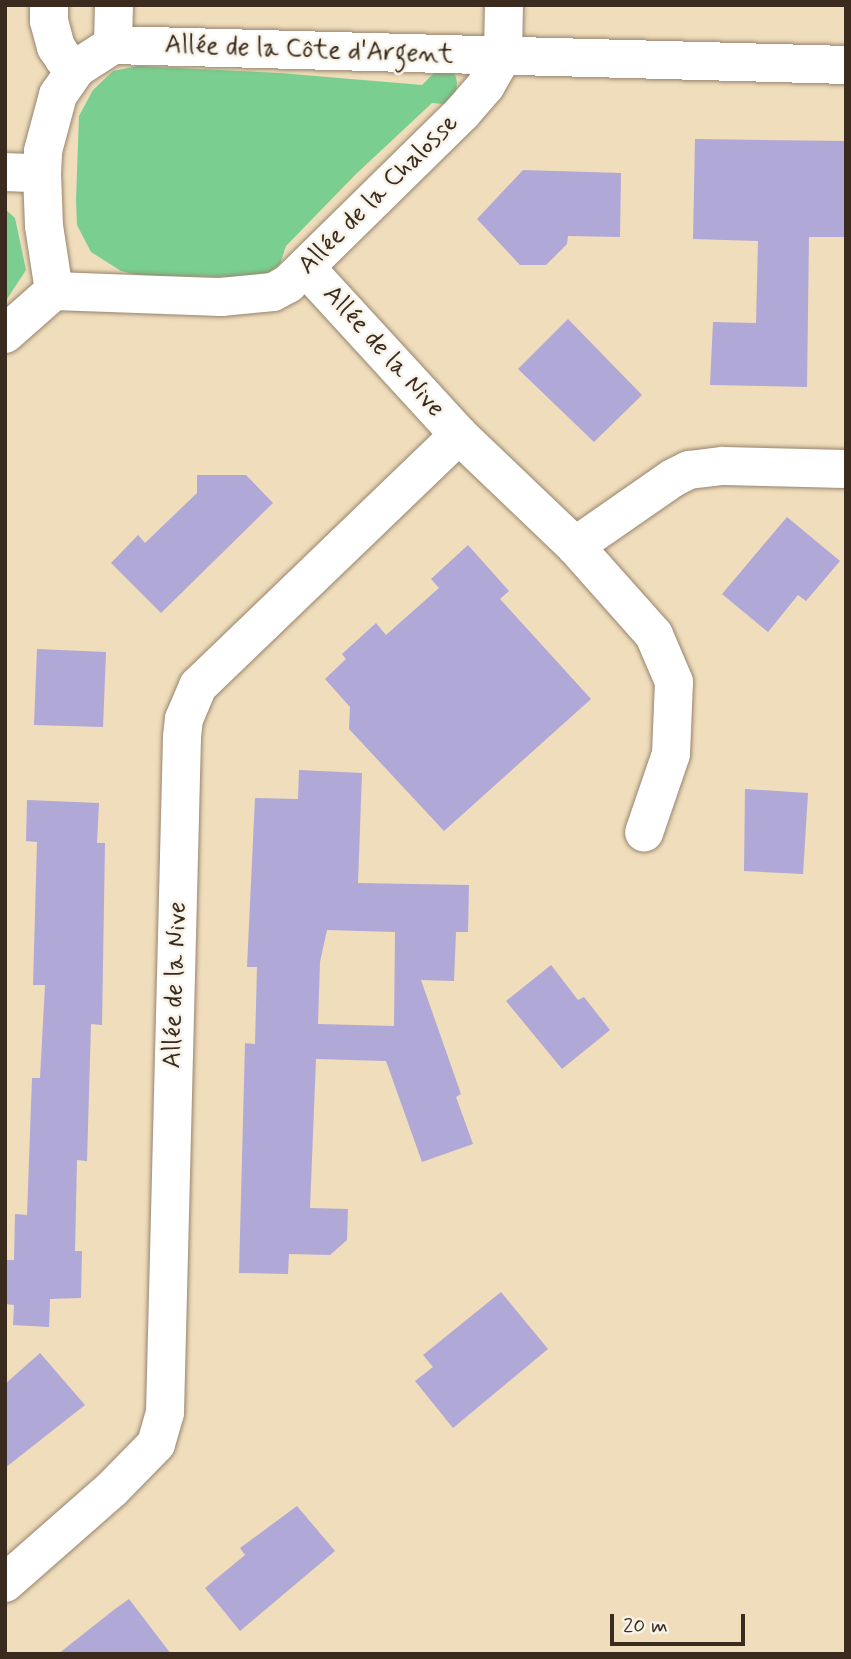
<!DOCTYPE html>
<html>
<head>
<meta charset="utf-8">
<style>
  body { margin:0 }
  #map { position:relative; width:851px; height:1659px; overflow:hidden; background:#f0ddbc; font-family:Mynerve,sans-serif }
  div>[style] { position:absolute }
  .green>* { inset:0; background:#7ace90 }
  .building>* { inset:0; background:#b0a8d6 }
  .roads { filter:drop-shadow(0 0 2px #96846d) drop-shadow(0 0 2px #96846d) }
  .minor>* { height:38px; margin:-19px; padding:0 19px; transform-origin:19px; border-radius:19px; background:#fff }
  span { translate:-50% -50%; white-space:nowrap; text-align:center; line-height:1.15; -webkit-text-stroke:5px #f7f3e8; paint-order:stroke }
  .street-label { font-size:26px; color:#3b2a1e }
  .frame { position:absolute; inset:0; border:7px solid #3b2a1e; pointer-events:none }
  .scale { position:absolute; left:610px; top:1614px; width:135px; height:32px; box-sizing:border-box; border:4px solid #3b2a1e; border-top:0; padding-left:9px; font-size:21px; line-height:24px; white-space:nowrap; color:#3b2a1e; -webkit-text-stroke:5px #f7f3e8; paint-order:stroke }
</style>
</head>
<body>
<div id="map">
  <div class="green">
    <div style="clip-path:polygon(138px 66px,280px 73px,422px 85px,438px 69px,455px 74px,457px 82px,456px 93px,445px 104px,432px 103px,356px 174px,286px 246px,280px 264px,263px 277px,142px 276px,121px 271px,91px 252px,77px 225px,76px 200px,79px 116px,93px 90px,113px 71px)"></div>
    <div style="clip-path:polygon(5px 209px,15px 218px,26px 270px,5px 302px)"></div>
  </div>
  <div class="building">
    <div style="clip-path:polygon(695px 139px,846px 141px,846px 237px,809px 237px,807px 387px,710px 385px,713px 322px,756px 323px,758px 241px,693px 239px)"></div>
    <div style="clip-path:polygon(523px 170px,621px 173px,620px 237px,568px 236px,567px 244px,546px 265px,520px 265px,477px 219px)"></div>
    <div style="clip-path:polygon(568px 319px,642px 395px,594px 442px,518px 369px)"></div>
    <div style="clip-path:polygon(197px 475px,246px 475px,273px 503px,161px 613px,111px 563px,138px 535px,145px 543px,197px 493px)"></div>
    <div style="clip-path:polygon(787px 517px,840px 561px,806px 601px,798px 595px,768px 632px,722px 594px)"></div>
    <div style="clip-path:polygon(468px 545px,509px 591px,500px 599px,591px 699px,444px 831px,349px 729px,350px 707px,325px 679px,346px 659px,342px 654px,376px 623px,386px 635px,439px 588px,431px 579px)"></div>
    <div style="clip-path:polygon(37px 649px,106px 652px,103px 727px,34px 725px)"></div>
    <div style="clip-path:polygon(evenodd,299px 770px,362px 773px,358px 883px,469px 885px,468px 932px,456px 932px,454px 981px,421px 980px,461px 1094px,456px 1097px,473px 1144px,422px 1162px,386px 1061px,316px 1059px,310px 1208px,348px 1209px,347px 1240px,330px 1255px,289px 1254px,288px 1274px,239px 1273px,245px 1043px,255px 1044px,257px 967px,247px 967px,255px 798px,298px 799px,299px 770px,327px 930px,395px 932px,394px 1026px,318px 1024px,320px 962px,327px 930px)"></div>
    <div style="clip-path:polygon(745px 789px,808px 793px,803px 874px,744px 871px)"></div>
    <div style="clip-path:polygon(27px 800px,99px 803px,97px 843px,105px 843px,102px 1025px,91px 1024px,87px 1161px,77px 1160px,75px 1251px,82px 1251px,81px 1298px,50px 1299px,49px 1327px,13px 1325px,14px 1305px,5px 1304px,5px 1260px,14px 1260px,15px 1214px,27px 1215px,32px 1078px,40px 1078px,45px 985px,33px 985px,37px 842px,26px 841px)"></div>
    <div style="clip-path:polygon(551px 965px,578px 1000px,584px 997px,610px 1030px,562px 1069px,506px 1001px)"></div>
    <div style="clip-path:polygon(501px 1292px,548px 1349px,453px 1428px,415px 1381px,433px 1367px,423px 1355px)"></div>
    <div style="clip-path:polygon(40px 1353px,85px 1405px,5px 1468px,5px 1384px)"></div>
    <div style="clip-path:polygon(297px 1506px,335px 1551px,240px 1631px,205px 1588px,245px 1555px,240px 1548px)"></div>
    <div style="clip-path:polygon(129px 1599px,171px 1654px,58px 1654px,115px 1609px)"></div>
  </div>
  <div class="roads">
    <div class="minor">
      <div style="left:49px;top:5px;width:16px;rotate:90deg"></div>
      <div style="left:49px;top:21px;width:27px;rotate:75deg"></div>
      <div style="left:56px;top:47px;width:14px;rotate:56deg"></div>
      <div style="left:64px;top:59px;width:16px;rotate:35deg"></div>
      <div style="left:113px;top:45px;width:40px;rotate:-88.6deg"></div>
      <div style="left:5px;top:172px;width:37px;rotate:2deg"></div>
      <div style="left:307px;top:269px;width:225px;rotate:47.5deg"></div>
      <div style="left:54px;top:291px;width:167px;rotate:2.1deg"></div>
      <div style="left:221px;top:297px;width:52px;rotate:-5.5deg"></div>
      <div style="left:273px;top:292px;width:17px;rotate:-28deg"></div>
      <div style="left:288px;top:284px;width:244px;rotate:-44.5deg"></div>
      <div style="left:462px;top:113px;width:37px;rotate:-49deg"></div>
      <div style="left:486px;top:85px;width:34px;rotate:-60deg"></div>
      <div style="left:503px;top:56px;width:51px;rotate:-88.9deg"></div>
      <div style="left:5px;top:334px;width:65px;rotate:-41.3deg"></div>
      <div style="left:54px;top:291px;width:66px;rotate:-98.7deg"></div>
      <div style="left:44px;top:226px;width:53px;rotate:-92.2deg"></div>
      <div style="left:42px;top:173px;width:22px;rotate:-87deg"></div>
      <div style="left:43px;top:151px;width:58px;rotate:-75deg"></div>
      <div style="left:58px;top:95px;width:33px;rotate:-55deg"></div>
      <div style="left:77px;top:68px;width:43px;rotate:-32.6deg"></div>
      <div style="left:113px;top:45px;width:733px;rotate:1.56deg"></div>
      <div style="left:575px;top:546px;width:119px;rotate:48.4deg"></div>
      <div style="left:654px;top:635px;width:51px;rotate:66.9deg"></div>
      <div style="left:674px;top:682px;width:72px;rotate:92.4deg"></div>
      <div style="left:671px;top:754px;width:83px;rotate:108.9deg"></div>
      <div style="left:5px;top:1583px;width:142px;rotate:-41.3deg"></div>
      <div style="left:112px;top:1489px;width:63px;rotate:-45.6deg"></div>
      <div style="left:156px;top:1444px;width:32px;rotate:-74deg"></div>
      <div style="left:165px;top:1413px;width:676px;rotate:-88.56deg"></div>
      <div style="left:182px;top:737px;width:18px;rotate:-84deg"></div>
      <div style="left:184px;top:719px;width:36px;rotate:-67deg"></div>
      <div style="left:198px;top:686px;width:362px;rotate:-43.9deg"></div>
      <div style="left:459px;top:435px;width:161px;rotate:43.7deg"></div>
      <div style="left:575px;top:546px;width:119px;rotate:-34.8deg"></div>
      <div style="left:673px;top:478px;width:18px;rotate:-27deg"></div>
      <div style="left:689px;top:470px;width:34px;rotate:-7deg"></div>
      <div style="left:723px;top:466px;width:123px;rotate:1.4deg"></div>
    </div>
  </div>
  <div class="street-label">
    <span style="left:309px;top:51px;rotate:2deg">Allée de la Côte d'Argent</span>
    <span style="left:379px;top:195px;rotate:-45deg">Allée de la Chalosse</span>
    <span style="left:383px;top:352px;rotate:48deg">Allée de la Nive</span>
    <span style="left:176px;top:985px;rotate:-88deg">Allée de la Nive</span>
  </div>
  <div class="frame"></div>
  <div class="scale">20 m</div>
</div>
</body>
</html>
